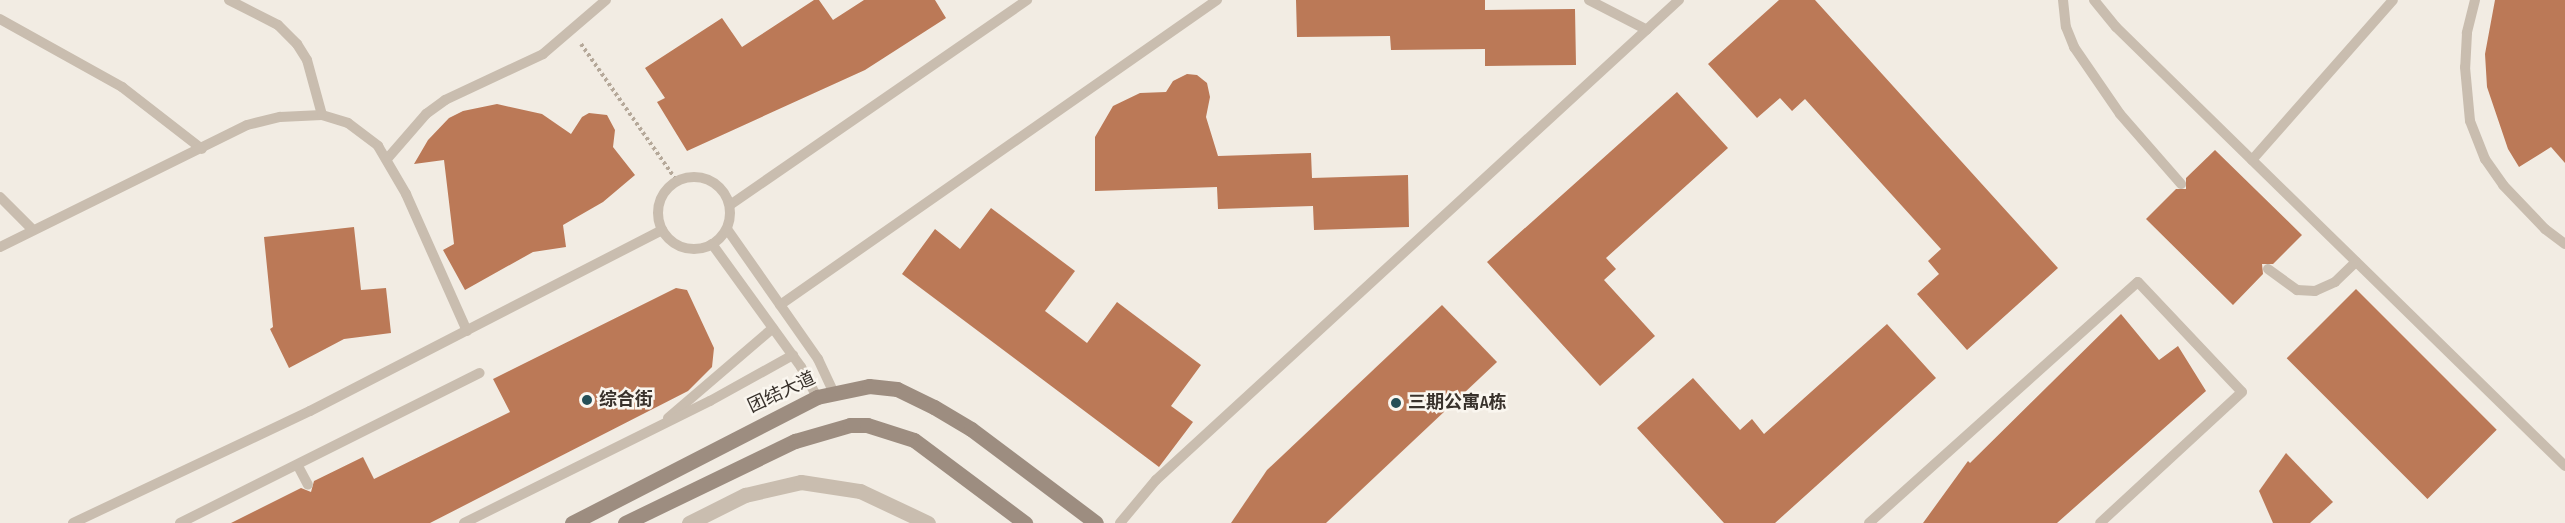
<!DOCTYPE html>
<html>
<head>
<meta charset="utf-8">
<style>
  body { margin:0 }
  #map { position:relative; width:2565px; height:523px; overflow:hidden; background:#f2ece3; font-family:"Sofia Sans Condensed","Noto Sans SC",sans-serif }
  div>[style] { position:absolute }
  .building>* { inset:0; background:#bb7957; transform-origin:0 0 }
  .path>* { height:4px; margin-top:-2px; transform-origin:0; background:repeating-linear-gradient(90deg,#b5a899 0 3px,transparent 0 6px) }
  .service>* { height:10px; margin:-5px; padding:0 5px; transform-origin:5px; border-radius:5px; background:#c9bdaf }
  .service>.ring { margin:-5px; padding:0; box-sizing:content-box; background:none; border:10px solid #c9bdaf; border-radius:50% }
  .minor>* { height:15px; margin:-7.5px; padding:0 7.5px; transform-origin:7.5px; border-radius:7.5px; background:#c9bdaf }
  .secondary>* { height:15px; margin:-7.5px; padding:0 7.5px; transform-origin:7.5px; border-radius:7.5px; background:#9d8d80 }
  .dots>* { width:16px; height:16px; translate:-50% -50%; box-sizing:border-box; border:3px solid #faf6ef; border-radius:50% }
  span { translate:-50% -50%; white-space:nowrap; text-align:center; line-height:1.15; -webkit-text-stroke:5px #faf6ef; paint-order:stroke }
  .street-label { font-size:18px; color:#39322c }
  .poi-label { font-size:18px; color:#39322c; font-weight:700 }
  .left { translate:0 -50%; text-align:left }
</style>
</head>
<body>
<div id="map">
  <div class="building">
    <div style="clip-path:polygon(814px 0,819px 0,833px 20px,864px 0,935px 0,946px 18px,865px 70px,687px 151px,657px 102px,665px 98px,645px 68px,722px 18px,742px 47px)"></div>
    <div style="clip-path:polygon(1296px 0,1485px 0,1485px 10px,1575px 9px,1576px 65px,1485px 66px,1485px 49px,1391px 50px,1390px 36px,1297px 37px)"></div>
    <div style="clip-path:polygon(1779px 0,1815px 0,2058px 268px,1967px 350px,1917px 294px,1939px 274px,1928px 261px,1941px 249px,1805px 99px,1792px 111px,1780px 98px,1757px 118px,1708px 64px)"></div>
    <div style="clip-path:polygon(2495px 0,2565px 0,2565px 163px,2551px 147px,2519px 167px,2508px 149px,2487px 87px,2485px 54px)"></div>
    <div style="clip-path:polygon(1187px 74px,1197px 75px,1207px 83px,1210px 97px,1206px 117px,1218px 156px,1311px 153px,1312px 178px,1408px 175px,1409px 227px,1314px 230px,1313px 206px,1218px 209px,1217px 187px,1095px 191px,1095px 137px,1113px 106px,1140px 93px,1166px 92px,1173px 81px)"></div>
    <div style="clip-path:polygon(1677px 92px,1728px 148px,1606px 258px,1616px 269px,1604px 280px,1655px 336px,1600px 386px,1487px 262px)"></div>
    <div style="clip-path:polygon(497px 104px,542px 114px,571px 134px,582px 117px,589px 113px,607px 115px,615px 130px,613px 147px,635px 175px,603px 202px,563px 225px,566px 247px,533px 252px,465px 290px,443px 250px,454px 244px,444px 160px,414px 164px,428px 140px,449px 118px,463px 111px)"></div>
    <div style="clip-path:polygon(2215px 150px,2302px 235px,2273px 264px,2262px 264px,2263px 274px,2233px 305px,2146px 219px,2176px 189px,2186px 189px,2186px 178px)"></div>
    <div style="clip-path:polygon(991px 208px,1075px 271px,1045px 311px,1087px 343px,1117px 302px,1201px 365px,1171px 406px,1193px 422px,1159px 467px,902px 274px,935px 229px,960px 249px)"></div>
    <div style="clip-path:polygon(354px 227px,361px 290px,386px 288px,391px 333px,344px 339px,289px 368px,270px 329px,273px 327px,264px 237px)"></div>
    <div style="clip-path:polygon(676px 288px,687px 290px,714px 348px,712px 367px,688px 391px,430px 523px,231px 523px,301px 488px,311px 492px,314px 481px,363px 457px,374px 479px,510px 412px,493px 379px)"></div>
    <div style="left:2356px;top:289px;width:199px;height:98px;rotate:45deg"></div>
    <div style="clip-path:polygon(1442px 305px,1497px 362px,1326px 523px,1231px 523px,1267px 470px)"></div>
    <div style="clip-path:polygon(2121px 314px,2159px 360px,2178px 346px,2206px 391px,2057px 523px,1923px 523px,1968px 461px,1970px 463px)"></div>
    <div style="clip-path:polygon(1887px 324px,1936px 378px,1775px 523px,1724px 523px,1637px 428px,1693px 378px,1740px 430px,1752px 419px,1764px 434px)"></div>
    <div style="clip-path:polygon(2286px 453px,2333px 502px,2310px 523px,2273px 523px,2259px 491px)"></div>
  </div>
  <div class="path">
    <div style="left:581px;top:44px;width:167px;rotate:55deg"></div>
  </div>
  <div class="service">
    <div style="left:229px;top:0;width:55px;rotate:27deg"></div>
    <div style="left:278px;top:25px;width:27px;rotate:45deg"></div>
    <div style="left:297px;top:44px;width:19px;rotate:58deg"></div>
    <div style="left:307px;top:60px;width:57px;rotate:74.7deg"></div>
    <div style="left:1589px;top:0;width:65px;rotate:27.3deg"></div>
    <div style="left:2063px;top:0;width:27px;rotate:84deg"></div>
    <div style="left:2066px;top:27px;width:22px;rotate:68deg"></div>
    <div style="left:2074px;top:47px;width:81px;rotate:55.5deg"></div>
    <div style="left:2120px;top:114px;width:93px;rotate:48.9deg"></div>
    <div style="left:2094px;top:0;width:35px;rotate:51deg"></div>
    <div style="left:2116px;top:27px;width:628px;rotate:44.35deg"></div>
    <div style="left:2475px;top:0;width:34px;rotate:104deg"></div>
    <div style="left:2467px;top:33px;width:34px;rotate:93deg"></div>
    <div style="left:2465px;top:67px;width:54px;rotate:84.7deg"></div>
    <div style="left:2470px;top:121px;width:41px;rotate:68.5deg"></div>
    <div style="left:2485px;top:159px;width:32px;rotate:55deg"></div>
    <div style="left:2503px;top:185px;width:61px;rotate:46.3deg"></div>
    <div style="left:2545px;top:229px;width:25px;rotate:37deg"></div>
    <div style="left:0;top:19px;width:140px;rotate:29.1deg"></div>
    <div style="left:122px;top:87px;width:101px;rotate:37.8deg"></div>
    <div style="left:387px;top:159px;width:60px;rotate:-49.1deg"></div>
    <div style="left:426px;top:114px;width:24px;rotate:-36deg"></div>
    <div style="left:445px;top:100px;width:108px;rotate:-25.1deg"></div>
    <div style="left:543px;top:54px;width:83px;rotate:-40.6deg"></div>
    <div style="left:2252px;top:160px;width:213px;rotate:-48.6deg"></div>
    <div class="ring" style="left:658px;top:177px;width:62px;height:62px"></div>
    <div style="left:0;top:197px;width:44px;rotate:45deg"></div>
    <div style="left:730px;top:205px;width:361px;rotate:-34.6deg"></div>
    <div style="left:727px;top:229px;width:159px;rotate:55deg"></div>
    <div style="left:818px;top:359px;width:35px;rotate:65deg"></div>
    <div style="left:712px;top:244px;width:152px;rotate:54.1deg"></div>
    <div style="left:801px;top:367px;width:34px;rotate:62deg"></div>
    <div style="left:0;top:247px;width:275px;rotate:-26.3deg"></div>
    <div style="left:247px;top:125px;width:34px;rotate:-14deg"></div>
    <div style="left:280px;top:117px;width:42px;rotate:-2.7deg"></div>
    <div style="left:322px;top:115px;width:27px;rotate:17deg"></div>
    <div style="left:348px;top:123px;width:38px;rotate:37deg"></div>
    <div style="left:378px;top:146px;width:56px;rotate:59.7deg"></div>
    <div style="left:406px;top:194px;width:150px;rotate:66deg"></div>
    <div style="left:2268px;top:269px;width:36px;rotate:36deg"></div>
    <div style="left:2297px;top:290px;width:18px;rotate:3deg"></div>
    <div style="left:2315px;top:291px;width:22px;rotate:-24deg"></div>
    <div style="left:2335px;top:282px;width:29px;rotate:-44deg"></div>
    <div style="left:780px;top:305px;width:533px;rotate:-34.91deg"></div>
    <div style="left:668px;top:418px;width:138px;rotate:-40.6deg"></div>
    <div style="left:298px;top:466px;width:21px;rotate:62deg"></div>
    <div style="left:73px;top:523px;width:262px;rotate:-25.3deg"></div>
    <div style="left:310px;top:411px;width:396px;rotate:-27.2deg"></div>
    <div style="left:180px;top:523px;width:335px;rotate:-26.6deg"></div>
    <div style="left:464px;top:523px;width:275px;rotate:-26.4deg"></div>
    <div style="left:710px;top:401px;width:95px;rotate:-29deg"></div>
    <div style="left:1120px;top:523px;width:56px;rotate:-50.1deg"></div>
    <div style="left:1156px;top:480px;width:710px;rotate:-42.55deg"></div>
    <div style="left:1869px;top:523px;width:361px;rotate:-41.9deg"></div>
    <div style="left:2138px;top:282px;width:151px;rotate:46.6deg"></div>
    <div style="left:2242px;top:392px;width:193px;rotate:137.3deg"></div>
  </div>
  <div class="minor">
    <div style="left:689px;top:523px;width:63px;rotate:-26.6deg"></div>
    <div style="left:745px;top:495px;width:57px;rotate:-13.1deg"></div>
    <div style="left:801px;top:482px;width:60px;rotate:8.7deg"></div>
    <div style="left:860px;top:491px;width:75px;rotate:25.2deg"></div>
  </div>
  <div class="secondary">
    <div style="left:572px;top:523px;width:276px;rotate:-27.2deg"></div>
    <div style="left:817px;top:397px;width:53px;rotate:-11.9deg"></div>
    <div style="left:869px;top:386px;width:28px;rotate:6deg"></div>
    <div style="left:897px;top:389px;width:41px;rotate:25.9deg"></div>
    <div style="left:934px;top:407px;width:43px;rotate:30.7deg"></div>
    <div style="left:971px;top:429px;width:156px;rotate:36.9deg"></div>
    <div style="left:625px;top:523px;width:189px;rotate:-25.8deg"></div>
    <div style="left:795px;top:441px;width:57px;rotate:-16.2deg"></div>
    <div style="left:850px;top:425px;width:17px"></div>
    <div style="left:867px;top:425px;width:49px;rotate:17.7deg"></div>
    <div style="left:914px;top:440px;width:139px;rotate:36.8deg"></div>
  </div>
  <div class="dots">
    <div style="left:587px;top:400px;background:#254f57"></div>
    <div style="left:1396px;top:403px;background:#254f57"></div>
  </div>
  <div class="street-label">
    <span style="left:782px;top:393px;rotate:-25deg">团结大道</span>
  </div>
  <div class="poi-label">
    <span class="left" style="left:599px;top:400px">综合街</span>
    <span class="left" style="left:1408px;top:403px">三期公寓A栋</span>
  </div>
</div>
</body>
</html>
